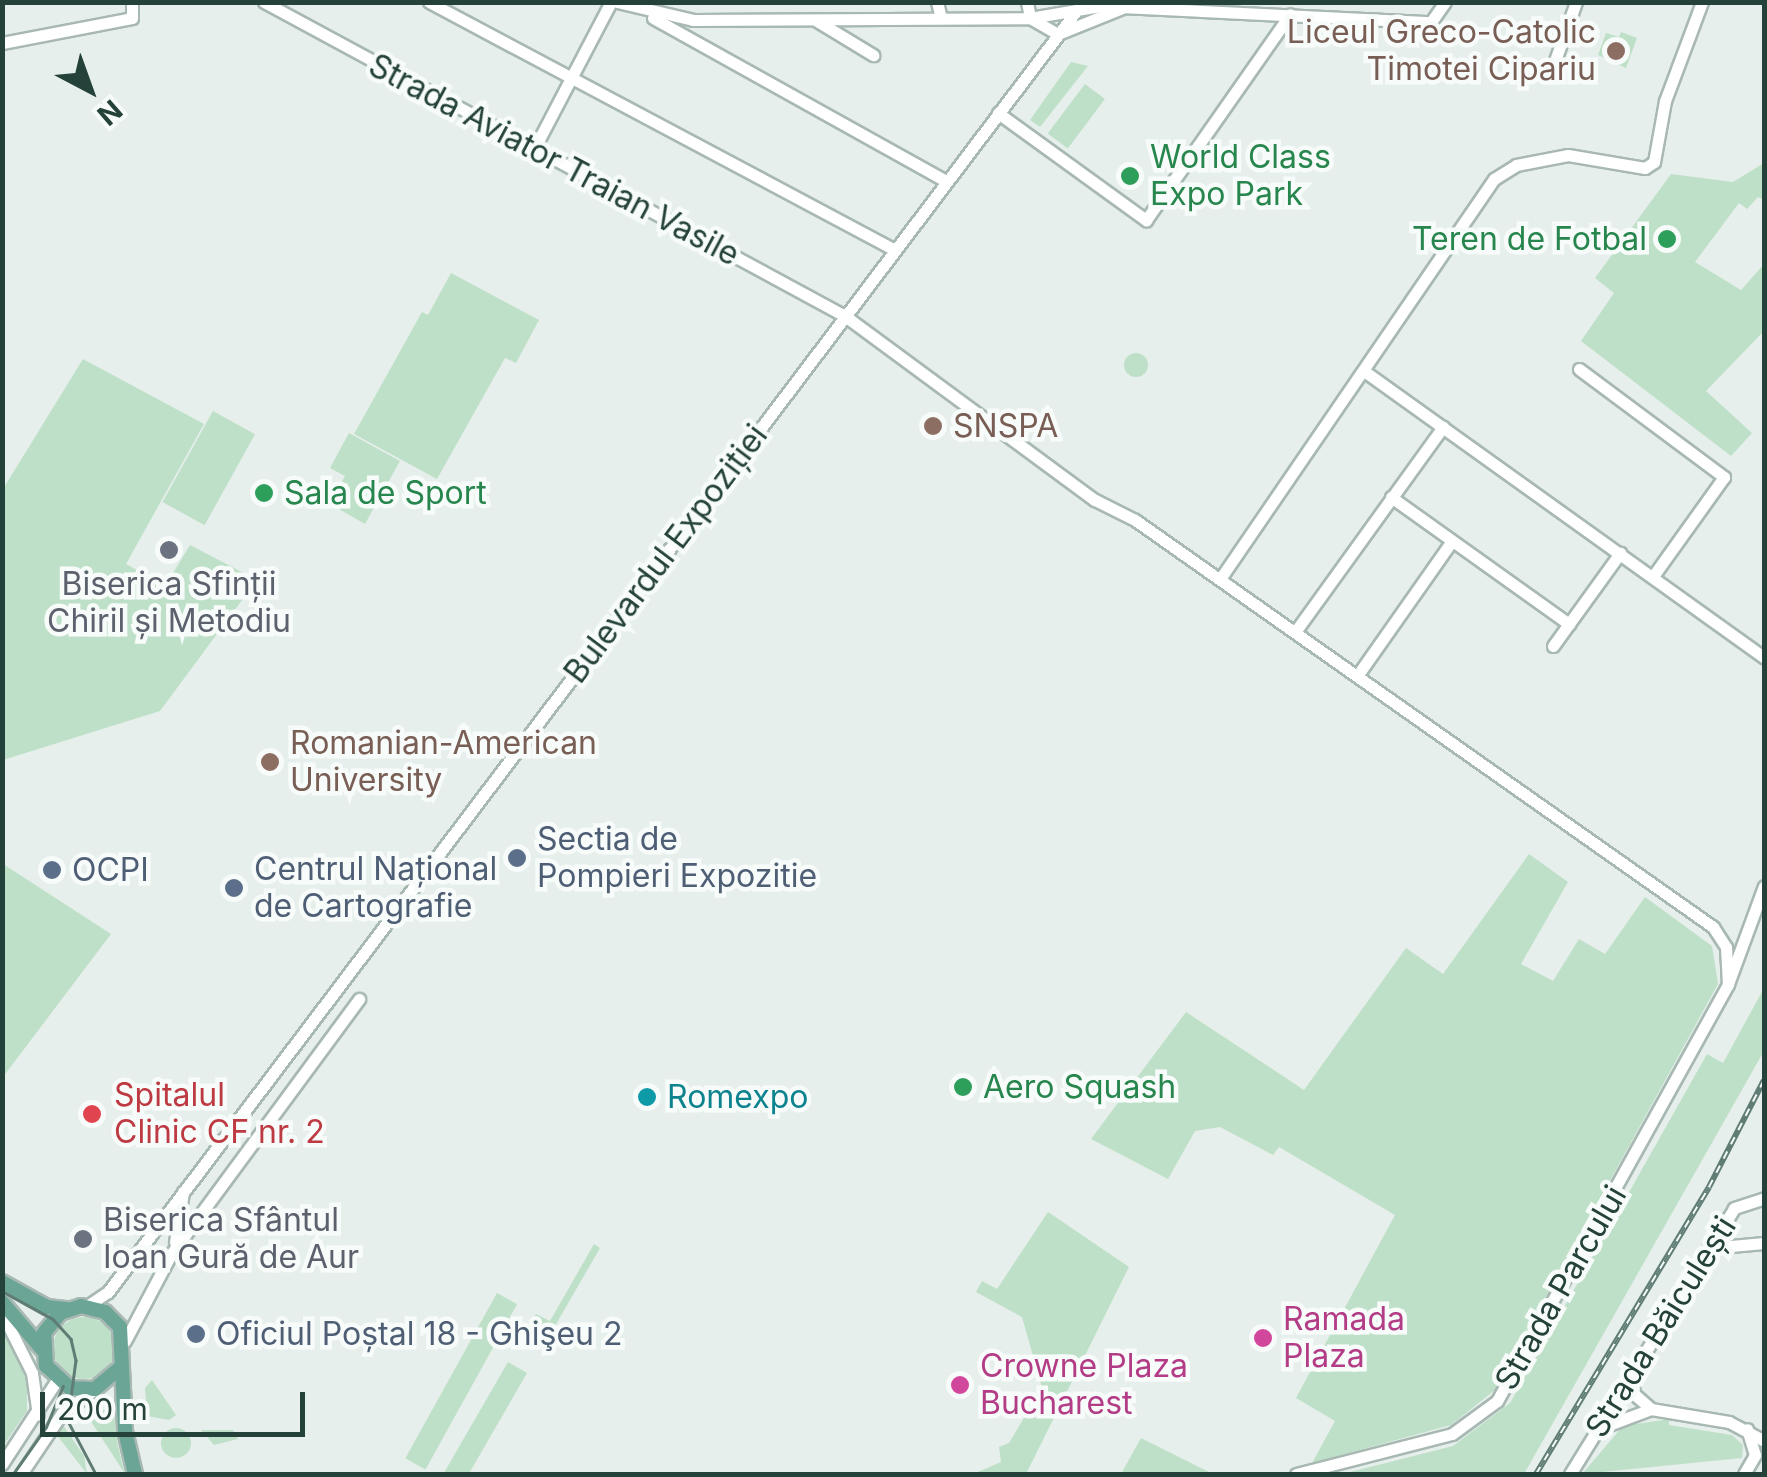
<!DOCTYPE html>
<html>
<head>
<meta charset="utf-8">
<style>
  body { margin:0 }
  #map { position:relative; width:1767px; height:1477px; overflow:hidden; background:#e6efeb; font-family:Inter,sans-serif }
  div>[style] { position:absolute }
  .green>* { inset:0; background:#bfe0c8; transform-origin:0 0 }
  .round { border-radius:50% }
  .roads { filter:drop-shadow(2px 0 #a8b8b2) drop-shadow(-2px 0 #a8b8b2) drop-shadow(0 2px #a8b8b2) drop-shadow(0 -2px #a8b8b2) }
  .minor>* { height:11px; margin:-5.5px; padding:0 5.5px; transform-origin:5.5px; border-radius:5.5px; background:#fff }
  .major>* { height:14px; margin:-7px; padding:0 7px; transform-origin:7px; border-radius:7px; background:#6aa596 }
  .tram>* { height:2.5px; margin:-1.25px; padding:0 1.25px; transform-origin:1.25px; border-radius:1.25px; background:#5f7d75 }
  .rail>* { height:6px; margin-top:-3px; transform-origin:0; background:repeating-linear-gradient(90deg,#f7fbf9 0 8px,#5f7d75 0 16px); box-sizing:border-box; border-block:2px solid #5f7d75 }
  .dots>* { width:28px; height:28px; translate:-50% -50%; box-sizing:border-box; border:5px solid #f7fbf9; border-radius:50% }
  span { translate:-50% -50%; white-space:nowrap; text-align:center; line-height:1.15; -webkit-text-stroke:9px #f7fbf9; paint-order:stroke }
  .education-label { font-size:32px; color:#785e54 }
  .right { translate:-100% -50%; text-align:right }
  .left { translate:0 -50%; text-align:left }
  .leisure-label { font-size:32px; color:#27864d }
  .street-label { font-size:32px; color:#24423a }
  .worship-label { font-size:32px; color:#5b616d }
  .service-label { font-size:32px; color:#4e5e75 }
  .health-label { font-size:32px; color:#be3a42 }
  .culture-label { font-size:32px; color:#0d838f }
  .hotel-label { font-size:32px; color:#b23c85 }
  .frame { position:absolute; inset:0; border:5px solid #24423a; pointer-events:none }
  .north { position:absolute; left:40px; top:40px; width:100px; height:100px; -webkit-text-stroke:8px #f7fbf9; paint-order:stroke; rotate:139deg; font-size:28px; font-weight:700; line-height:40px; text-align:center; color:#24423a }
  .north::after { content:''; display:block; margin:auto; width:35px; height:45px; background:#24423a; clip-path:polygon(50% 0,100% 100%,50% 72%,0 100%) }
  .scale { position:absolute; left:40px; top:1392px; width:265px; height:45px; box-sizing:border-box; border:5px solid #24423a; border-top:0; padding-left:12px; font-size:30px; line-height:35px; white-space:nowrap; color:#24423a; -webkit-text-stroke:8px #f7fbf9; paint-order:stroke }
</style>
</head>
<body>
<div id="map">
  <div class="green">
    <div style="clip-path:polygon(1621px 32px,1637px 38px,1626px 68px,1598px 55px,1606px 33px,1619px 37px)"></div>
    <div style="clip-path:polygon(1071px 62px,1088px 66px,1040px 127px,1030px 120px)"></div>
    <div style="left:1085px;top:84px;width:25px;height:62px;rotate:37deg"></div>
    <div style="clip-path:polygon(1764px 163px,1764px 200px,1758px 197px,1747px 209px,1739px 203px,1695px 262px,1741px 290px,1764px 264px,1764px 331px,1706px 391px,1752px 433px,1731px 456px,1581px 341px,1614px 293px,1595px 278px,1671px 174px,1733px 182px)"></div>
    <div style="clip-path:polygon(451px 273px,539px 320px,516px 363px,505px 358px,437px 479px,354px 434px,422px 312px,428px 315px)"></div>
    <div class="round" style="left:1124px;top:353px;width:24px;height:24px"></div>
    <div style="clip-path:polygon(83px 359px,204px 424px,126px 564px,165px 586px,190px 545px,257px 580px,160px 711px,3px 760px,3px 489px)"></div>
    <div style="left:213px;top:411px;width:48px;height:104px;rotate:29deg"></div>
    <div style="clip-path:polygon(349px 433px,400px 461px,365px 524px,330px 504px,345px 476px,330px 468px)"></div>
    <div style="clip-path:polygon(1529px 854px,1568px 882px,1521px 964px,1553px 981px,1579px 939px,1605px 954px,1645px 897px,1712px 946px,1718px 984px,1495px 1390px,1451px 1425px,1312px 1463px,1335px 1421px,1296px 1398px,1395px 1215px,1279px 1147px,1273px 1155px,1220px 1127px,1195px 1131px,1168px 1179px,1091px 1139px,1186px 1012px,1304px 1090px,1406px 948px,1443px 974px)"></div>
    <div style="clip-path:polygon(3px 864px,111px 934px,3px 1077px)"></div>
    <div style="clip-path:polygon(1764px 988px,1764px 1051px,1524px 1474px,1342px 1474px,1453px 1446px,1510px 1403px,1707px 1054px,1723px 1063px)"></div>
    <div style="clip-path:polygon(1048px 1212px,1129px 1267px,1026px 1474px,973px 1474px,1001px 1462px,999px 1447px,1009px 1443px,1042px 1388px,1022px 1317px,976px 1292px,982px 1281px,997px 1289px)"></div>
    <div style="clip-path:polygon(594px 1244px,600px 1248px,544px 1345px,524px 1334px,536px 1314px,550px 1321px)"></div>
    <div style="left:497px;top:1293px;width:23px;height:189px;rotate:29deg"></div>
    <div class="round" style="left:53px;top:1317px;width:62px;height:62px"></div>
    <div style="clip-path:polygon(2px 1321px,27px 1382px,27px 1411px,3px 1446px)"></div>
    <div style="left:508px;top:1362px;width:22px;height:130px;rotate:30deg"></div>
    <div style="clip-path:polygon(152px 1380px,176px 1415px,169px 1420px,147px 1416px,145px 1388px)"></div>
    <div style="clip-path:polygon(113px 1403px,117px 1442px,125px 1474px,90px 1420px)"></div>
    <div style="clip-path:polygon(1669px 1419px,1669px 1425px,1732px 1435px,1743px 1445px,1742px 1458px,1582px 1474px,1623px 1426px)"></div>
    <div style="clip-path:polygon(63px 1425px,84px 1456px,87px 1474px,56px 1434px)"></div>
    <div class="round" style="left:161px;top:1428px;width:30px;height:30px"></div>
    <div style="clip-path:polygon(201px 1430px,233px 1430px,238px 1439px,214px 1445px)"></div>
    <div style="clip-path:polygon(1141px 1438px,1213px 1474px,1121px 1474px)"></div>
  </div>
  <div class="roads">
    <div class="minor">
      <div style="left:264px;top:2px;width:660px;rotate:28.39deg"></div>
      <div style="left:845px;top:316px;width:310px;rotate:36.4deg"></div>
      <div style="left:1095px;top:500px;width:45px;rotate:26.6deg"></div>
      <div style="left:1135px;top:520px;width:707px;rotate:35.15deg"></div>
      <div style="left:1713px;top:927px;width:24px;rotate:57deg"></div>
      <div style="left:1726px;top:947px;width:37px;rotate:87deg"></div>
      <div style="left:429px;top:2px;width:528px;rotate:28.02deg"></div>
      <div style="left:617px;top:2px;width:78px;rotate:13.3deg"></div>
      <div style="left:693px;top:20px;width:337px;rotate:-0.3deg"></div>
      <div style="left:1030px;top:18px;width:71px;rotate:-9.7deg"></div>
      <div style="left:1100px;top:6px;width:331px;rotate:2.8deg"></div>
      <div style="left:1431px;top:22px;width:24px;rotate:-55deg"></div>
      <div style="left:937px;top:2px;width:16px;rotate:76deg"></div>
      <div style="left:1027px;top:2px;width:16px;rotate:79deg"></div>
      <div style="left:653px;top:18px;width:335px;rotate:29.1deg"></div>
      <div style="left:1030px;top:18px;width:32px;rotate:30deg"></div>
      <div style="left:1058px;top:34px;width:69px;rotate:-22.1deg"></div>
      <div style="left:817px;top:21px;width:66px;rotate:31.3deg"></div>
      <div style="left:2px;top:43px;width:132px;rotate:-10.9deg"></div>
      <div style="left:132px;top:18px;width:16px;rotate:-90deg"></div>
      <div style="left:1553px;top:66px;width:68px;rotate:-70.2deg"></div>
      <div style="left:998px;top:113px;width:183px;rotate:35.9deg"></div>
      <div style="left:1146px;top:220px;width:251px;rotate:-55deg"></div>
      <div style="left:534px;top:149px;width:166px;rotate:-62.4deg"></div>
      <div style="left:1579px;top:369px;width:181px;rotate:36.7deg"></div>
      <div style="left:1724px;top:477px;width:122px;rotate:125.6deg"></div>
      <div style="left:1364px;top:371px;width:492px;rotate:35.6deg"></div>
      <div style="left:1391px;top:497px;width:219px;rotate:35.5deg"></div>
      <div style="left:1220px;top:579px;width:485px;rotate:-55.6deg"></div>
      <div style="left:1494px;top:179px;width:26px;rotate:-32deg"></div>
      <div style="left:1516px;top:165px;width:53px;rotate:-10.9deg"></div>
      <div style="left:1568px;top:155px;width:78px;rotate:9.6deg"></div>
      <div style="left:1645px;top:168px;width:11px;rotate:-34deg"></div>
      <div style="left:1654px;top:162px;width:62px;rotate:-79.8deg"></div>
      <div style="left:1665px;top:101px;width:106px;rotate:-69.5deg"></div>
      <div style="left:1295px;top:632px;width:253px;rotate:-54.2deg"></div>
      <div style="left:1553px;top:646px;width:115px;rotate:-54.2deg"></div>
      <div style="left:1357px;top:676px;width:165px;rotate:-54.9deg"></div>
      <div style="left:175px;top:1242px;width:51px;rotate:-80.9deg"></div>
      <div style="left:1709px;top:1248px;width:55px;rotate:-5.2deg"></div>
      <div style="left:87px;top:1306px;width:25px;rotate:-34deg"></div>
      <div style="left:108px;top:1292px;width:1607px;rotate:-52.92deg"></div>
      <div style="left:2px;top:1313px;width:67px;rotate:63.4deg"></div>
      <div style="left:32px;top:1373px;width:42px;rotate:81.9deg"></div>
      <div style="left:125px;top:1341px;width:98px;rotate:-62.1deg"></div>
      <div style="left:171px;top:1254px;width:317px;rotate:-53.6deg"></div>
      <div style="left:1632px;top:1376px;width:18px;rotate:84deg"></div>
      <div style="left:1634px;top:1394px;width:23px;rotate:41deg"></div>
      <div style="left:1603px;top:1427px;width:51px;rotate:-20.6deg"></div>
      <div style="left:1651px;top:1409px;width:79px;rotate:9.5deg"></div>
      <div style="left:1729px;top:1422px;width:40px;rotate:28deg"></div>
      <div style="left:2px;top:1464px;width:100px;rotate:-56.8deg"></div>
      <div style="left:21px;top:1474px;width:73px;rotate:-56.1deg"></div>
      <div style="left:62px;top:1413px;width:41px;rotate:-36deg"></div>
      <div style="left:1296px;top:1474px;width:161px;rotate:-14.4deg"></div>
      <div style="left:1452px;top:1434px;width:56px;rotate:-36.3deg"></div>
      <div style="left:1497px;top:1401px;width:477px;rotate:-61deg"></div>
      <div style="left:1728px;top:984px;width:104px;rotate:-69.8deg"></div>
      <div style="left:1570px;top:1474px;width:312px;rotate:-58.3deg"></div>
      <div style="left:1734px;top:1208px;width:32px;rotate:-18deg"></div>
      <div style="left:1744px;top:1474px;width:22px;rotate:-60deg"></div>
      <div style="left:1755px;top:1455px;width:27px;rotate:-107deg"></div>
    </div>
    <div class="major">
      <div style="left:2px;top:1282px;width:51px;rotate:29.1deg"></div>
      <div style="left:47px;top:1307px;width:20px;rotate:6deg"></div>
      <div style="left:2px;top:1302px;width:62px;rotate:49.6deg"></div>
      <div style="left:121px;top:1367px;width:34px;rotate:140deg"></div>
      <div style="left:95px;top:1389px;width:25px;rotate:-178deg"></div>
      <div style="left:70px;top:1388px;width:33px;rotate:-137deg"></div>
      <div style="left:46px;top:1366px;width:33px;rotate:-93deg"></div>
      <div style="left:44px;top:1333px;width:26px;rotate:-51deg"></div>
      <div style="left:60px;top:1313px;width:22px;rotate:-18deg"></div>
      <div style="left:81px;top:1306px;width:25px;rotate:14deg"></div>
      <div style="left:105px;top:1312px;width:21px;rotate:45deg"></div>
      <div style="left:120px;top:1327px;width:104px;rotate:87.2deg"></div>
      <div style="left:125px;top:1431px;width:44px;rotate:76.9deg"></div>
    </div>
  </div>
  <div class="tram">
    <div style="left:2px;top:1291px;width:58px;rotate:28.8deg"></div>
    <div style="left:53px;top:1319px;width:27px;rotate:48deg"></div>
    <div style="left:71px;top:1339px;width:22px;rotate:77deg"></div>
    <div style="left:76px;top:1360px;width:62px;rotate:97.5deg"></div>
    <div style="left:68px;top:1421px;width:60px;rotate:62.2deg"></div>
    <div style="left:13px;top:1474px;width:57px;rotate:-54.9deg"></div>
    <div style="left:46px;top:1427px;width:44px;rotate:-67.5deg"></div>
  </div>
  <div class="rail">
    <div style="left:1536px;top:1474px;width:335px;rotate:-58.9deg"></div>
    <div style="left:1709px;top:1187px;width:120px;rotate:-62.8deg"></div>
  </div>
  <div class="dots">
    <div style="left:1616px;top:51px;background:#8d6e63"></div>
    <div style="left:1130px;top:176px;background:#2e9e5b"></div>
    <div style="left:1667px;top:239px;background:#2e9e5b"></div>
    <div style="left:933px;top:426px;background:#8d6e63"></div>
    <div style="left:264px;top:493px;background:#2e9e5b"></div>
    <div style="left:169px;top:550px;background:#6b7280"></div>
    <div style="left:270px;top:762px;background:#8d6e63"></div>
    <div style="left:517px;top:858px;background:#5c6f8a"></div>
    <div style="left:52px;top:870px;background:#5c6f8a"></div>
    <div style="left:234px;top:888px;background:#5c6f8a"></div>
    <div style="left:963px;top:1087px;background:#2e9e5b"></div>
    <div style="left:647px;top:1097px;background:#0f9aa8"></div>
    <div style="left:92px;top:1114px;background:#e0444e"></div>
    <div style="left:83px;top:1239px;background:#6b7280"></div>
    <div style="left:196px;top:1334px;background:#5c6f8a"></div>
    <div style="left:1263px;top:1338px;background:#d1479c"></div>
    <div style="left:960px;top:1385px;background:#d1479c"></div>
  </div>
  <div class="education-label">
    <span class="right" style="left:1596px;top:51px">Liceul Greco-Catolic<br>Timotei Cipariu</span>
    <span class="left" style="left:953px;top:426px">SNSPA</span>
    <span class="left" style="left:290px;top:762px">Romanian-American<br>University</span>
  </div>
  <div class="leisure-label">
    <span class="left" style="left:1150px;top:176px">World Class<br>Expo Park</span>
    <span class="right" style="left:1647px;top:239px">Teren de Fotbal</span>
    <span class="left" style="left:284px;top:493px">Sala de Sport</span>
    <span class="left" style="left:983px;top:1087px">Aero Squash</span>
  </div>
  <div class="street-label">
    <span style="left:554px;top:160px;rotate:28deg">Strada Aviator Traian Vasile</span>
    <span style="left:666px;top:554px;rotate:-53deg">Bulevardul Expoziției</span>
    <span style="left:1561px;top:1288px;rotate:-60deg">Strada Parcului</span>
    <span style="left:1661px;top:1327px;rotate:-58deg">Strada Băiculești</span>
  </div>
  <div class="worship-label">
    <span style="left:169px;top:603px">Biserica Sfinții<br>Chiril și Metodiu</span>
    <span class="left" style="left:103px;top:1239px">Biserica Sfântul<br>Ioan Gură de Aur</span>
  </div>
  <div class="service-label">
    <span class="left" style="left:537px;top:858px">Sectia de<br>Pompieri Expozitie</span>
    <span class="left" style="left:72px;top:870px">OCPI</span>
    <span class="left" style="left:254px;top:888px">Centrul Național<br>de Cartografie</span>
    <span class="left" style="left:216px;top:1334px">Oficiul Poștal 18 - Ghişeu 2</span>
  </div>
  <div class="health-label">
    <span class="left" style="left:114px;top:1114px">Spitalul<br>Clinic CF nr. 2</span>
  </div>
  <div class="culture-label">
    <span class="left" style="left:667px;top:1097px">Romexpo</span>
  </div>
  <div class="hotel-label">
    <span class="left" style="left:1283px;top:1338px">Ramada<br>Plaza</span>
    <span class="left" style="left:980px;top:1385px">Crowne Plaza<br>Bucharest</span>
  </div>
  <div class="frame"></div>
  <div class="north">N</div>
  <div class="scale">200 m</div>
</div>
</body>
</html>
